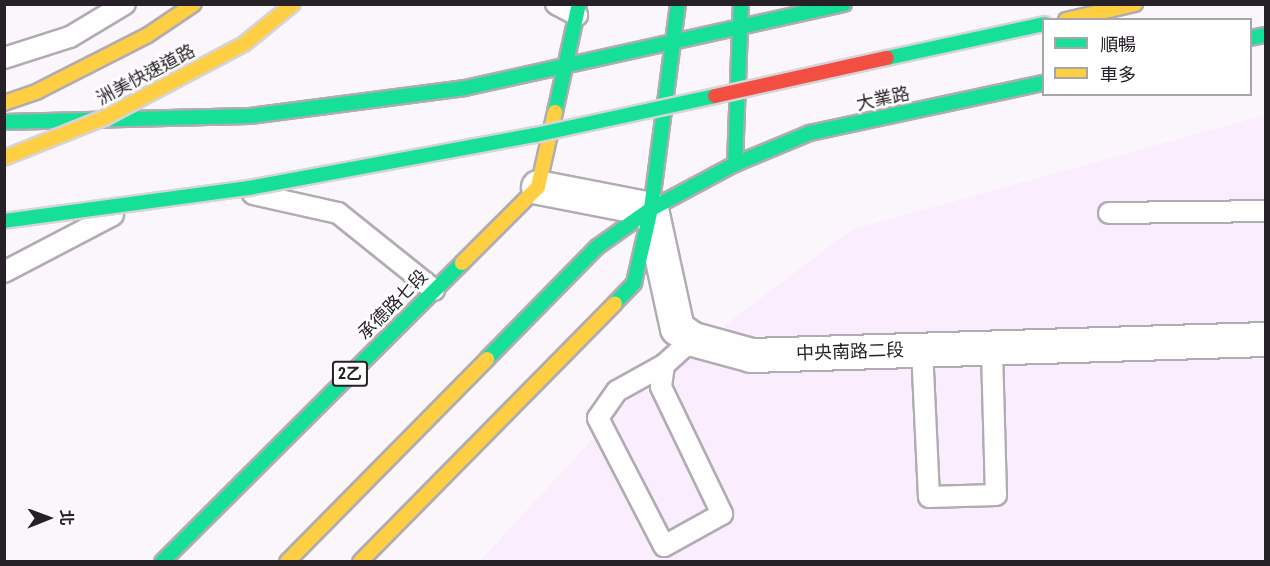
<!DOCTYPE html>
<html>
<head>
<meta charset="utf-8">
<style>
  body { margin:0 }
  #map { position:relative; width:1270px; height:566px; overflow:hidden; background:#fbf6fc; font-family:"Roboto Condensed","Noto Sans TC",sans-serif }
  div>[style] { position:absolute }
  .built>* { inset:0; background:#faedfd }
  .roads { filter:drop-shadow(2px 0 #b1acb2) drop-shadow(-2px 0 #b1acb2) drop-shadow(0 2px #b1acb2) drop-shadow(0 -2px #b1acb2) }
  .lane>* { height:20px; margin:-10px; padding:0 10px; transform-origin:10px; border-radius:10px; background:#fefeff }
  .street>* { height:33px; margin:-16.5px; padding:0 16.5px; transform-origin:16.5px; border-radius:16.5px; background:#fefeff }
  .fast>* { height:14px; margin:-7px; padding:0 7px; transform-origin:7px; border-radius:7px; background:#16e098 }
  .slow>* { height:14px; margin:-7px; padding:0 7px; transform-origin:7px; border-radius:7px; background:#ffcf43 }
  .bridges { filter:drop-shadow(2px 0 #d6d4d7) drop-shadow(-2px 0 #d6d4d7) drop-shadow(0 2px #d6d4d7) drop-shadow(0 -2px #d6d4d7) }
  .fast-bridge>* { height:14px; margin:-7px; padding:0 7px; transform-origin:7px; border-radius:7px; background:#16e098 }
  .slow-bridge>* { height:14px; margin:-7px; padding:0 7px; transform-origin:7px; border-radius:7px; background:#ffcf43 }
  .jam-bridge>* { height:14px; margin:-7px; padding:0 7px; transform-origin:7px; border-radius:7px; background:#f24e42 }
  span { translate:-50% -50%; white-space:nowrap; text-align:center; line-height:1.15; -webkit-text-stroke:5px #fff; paint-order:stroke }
  .shield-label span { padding:2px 4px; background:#fff; border:2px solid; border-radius:4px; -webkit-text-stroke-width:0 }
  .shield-label { font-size:16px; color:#262127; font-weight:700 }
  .street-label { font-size:18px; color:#262127 }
  .frame { position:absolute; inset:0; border:6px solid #262127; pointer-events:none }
  .legend { position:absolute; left:1042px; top:18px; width:210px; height:78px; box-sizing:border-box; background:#fff; border:2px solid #a8a6a9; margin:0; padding:8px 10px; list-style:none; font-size:18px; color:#262127 }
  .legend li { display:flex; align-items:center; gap:12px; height:30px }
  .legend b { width:30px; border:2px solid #a8a6a9 }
  .north { position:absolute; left:18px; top:488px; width:60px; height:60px; -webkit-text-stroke:4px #fff; paint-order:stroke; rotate:89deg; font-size:16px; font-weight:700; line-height:24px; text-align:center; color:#262127 }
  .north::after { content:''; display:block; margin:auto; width:21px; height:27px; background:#262127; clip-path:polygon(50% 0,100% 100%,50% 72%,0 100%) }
</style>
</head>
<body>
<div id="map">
  <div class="built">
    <div style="clip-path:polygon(1265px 115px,1265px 561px,479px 562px,633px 395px,851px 230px)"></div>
  </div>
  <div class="roads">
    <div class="lane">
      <div style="left:556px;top:4px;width:24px;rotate:28deg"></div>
      <div style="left:4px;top:58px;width:69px;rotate:-17.7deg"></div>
      <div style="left:70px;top:37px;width:64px;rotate:-31deg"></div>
      <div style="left:253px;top:194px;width:87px;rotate:12.6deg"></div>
      <div style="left:338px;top:213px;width:123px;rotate:38.7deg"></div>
      <div style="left:1109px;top:213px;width:157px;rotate:-0.7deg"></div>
      <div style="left:4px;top:272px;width:123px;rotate:-27.6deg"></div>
      <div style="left:922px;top:349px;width:148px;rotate:87.3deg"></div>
      <div style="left:929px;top:497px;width:67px;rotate:-1.7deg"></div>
      <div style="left:996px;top:495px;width:147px;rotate:-91.6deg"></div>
      <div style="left:664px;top:365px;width:22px;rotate:98deg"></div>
      <div style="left:661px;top:387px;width:141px;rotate:64.3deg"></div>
      <div style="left:722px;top:514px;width:66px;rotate:151.1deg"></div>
      <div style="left:664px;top:546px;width:144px;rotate:-117.3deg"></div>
      <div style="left:598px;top:418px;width:33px;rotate:-55deg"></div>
      <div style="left:617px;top:391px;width:54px;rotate:-29deg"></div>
      <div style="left:664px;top:365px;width:39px;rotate:-42deg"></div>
    </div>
    <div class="street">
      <div style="left:538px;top:187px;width:115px;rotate:11deg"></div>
      <div style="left:651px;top:209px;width:122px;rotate:77.7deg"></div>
      <div style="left:677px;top:328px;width:19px;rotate:35deg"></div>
      <div style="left:693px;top:339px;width:60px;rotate:15.4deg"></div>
      <div style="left:751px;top:355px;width:515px;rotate:-1.78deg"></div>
    </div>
    <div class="fast">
      <div style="left:1250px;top:38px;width:16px;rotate:-11deg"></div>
      <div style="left:564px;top:66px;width:287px;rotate:-12.5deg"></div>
      <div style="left:555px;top:112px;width:111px;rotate:-77.5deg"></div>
      <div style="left:4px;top:122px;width:246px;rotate:-1.4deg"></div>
      <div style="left:250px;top:116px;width:217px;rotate:-7.4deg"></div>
      <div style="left:465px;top:88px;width:101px;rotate:-12.5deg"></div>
      <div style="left:735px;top:164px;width:81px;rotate:-22.5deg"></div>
      <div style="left:810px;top:133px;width:239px;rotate:-12.1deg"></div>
      <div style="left:615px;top:303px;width:28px;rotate:-46deg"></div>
      <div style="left:634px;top:283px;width:76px;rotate:-77.1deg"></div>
      <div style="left:651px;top:209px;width:207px;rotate:-82.5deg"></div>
      <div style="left:487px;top:359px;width:157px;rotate:-45.5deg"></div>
      <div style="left:597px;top:247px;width:66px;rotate:-35.1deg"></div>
      <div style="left:651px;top:209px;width:95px;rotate:-28.2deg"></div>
      <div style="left:735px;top:164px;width:160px;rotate:-87.9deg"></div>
      <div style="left:162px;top:562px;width:424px;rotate:-44.9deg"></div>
    </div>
    <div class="slow">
      <div style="left:1066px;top:20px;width:71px;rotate:-13.1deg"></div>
      <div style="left:4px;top:103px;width:36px;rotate:-19deg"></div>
      <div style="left:38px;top:91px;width:123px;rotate:-27deg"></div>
      <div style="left:148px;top:35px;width:55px;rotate:-34deg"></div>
      <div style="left:462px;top:263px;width:107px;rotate:-45deg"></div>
      <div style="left:538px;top:187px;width:77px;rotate:-77.2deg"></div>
      <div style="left:287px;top:562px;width:285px;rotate:-45.4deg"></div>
      <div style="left:360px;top:562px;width:363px;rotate:-45.4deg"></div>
    </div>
  </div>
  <div class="bridges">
    <div class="fast-bridge">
      <div style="left:887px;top:58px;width:161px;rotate:-12.2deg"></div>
      <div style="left:4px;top:221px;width:246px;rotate:-7.7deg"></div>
      <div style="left:248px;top:188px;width:292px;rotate:-10.5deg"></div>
      <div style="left:535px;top:135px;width:184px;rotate:-12.2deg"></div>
    </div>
    <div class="slow-bridge">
      <div style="left:4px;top:158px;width:108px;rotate:-21.8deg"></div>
      <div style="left:104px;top:118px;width:158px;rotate:-27.9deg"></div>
      <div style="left:244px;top:44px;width:63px;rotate:-39.2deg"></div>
    </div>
    <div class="jam-bridge">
      <div style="left:715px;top:96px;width:176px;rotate:-12.5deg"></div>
    </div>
  </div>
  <div class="shield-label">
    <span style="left:350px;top:374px">2乙</span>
  </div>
  <div class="street-label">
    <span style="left:146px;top:75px;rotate:-28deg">洲美快速道路</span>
    <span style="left:883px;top:99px;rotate:-12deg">大業路</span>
    <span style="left:393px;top:305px;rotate:-45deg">承德路七段</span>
    <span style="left:850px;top:352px;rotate:-2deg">中央南路二段</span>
  </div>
  <div class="frame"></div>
  <ul class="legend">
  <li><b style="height:8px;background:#16e098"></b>順暢</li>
  <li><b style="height:8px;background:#ffcf43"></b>車多</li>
  </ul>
  <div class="north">北</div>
</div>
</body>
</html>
